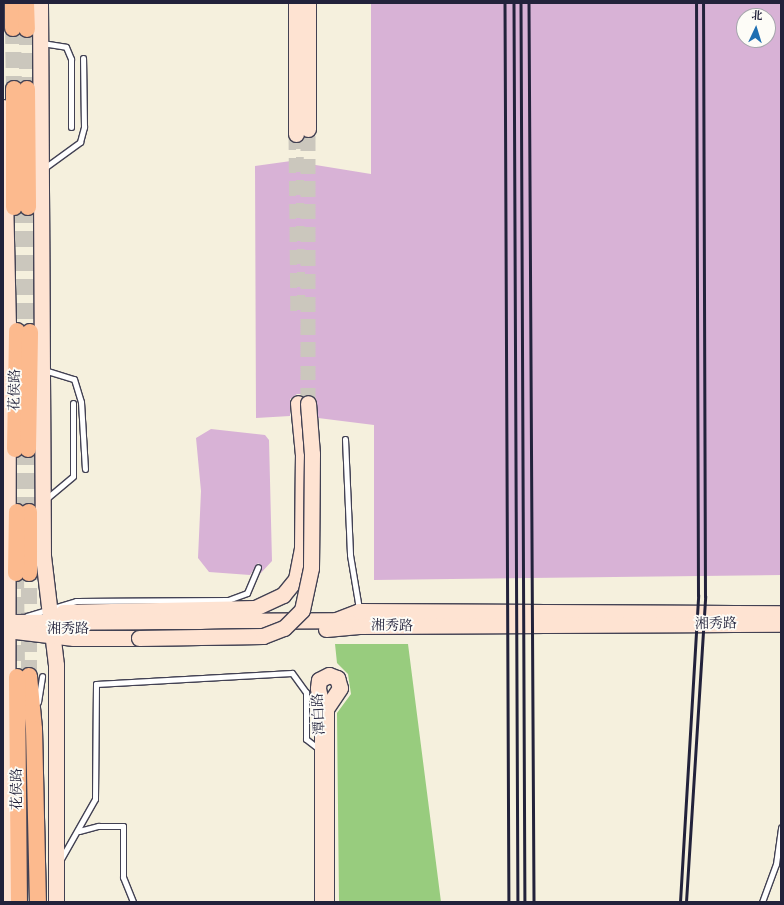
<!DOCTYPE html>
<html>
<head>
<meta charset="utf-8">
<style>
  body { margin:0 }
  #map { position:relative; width:784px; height:905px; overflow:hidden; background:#f5f0dd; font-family:Vollkorn,"Noto Serif SC",serif }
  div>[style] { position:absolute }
  .green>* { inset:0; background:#98cc7e }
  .building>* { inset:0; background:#d8b2d6 }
  .secondary-tunnel>* { height:15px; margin-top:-7.5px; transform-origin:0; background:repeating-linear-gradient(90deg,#cbc7bd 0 15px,transparent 0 23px) }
  .primary-tunnel>* { height:16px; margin-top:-8px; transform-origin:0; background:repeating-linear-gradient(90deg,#cbc7bd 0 16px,transparent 0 24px) }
  .roads { filter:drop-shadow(1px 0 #424153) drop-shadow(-1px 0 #424153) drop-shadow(0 1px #424153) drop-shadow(0 -1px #424153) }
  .lane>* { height:5px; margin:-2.5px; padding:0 2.5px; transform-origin:2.5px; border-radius:2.5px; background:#fff }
  .secondary>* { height:15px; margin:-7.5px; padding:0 7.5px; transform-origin:7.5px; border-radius:7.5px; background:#fee3d2 }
  .primary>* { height:16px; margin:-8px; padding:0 8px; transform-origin:8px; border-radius:8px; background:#fcba8e }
  .rail>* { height:2.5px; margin:-1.25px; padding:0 1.25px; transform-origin:1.25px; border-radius:1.25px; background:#22223b }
  .bridges { filter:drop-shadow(1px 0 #424153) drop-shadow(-1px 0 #424153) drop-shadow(0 1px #424153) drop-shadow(0 -1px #424153) }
  .secondary-bridge>* { height:15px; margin:-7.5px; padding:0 7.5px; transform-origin:7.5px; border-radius:7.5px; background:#fee3d2 }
  span { translate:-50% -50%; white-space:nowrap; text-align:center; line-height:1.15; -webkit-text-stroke:3.5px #fdfcf7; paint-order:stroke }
  .street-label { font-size:14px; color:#22223b }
  .frame { position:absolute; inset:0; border:4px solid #22223b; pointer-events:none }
  .north { position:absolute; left:736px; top:8px; width:40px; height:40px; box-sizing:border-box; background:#fdfcf7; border:1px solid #a5a5ac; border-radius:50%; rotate:4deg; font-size:11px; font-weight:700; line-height:16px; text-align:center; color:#22223b }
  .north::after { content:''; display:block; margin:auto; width:14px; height:18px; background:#1f6fb2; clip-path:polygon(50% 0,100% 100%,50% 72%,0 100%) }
</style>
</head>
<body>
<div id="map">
  <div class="green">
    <div style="clip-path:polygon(335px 644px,408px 644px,441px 902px,339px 902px,337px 713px,351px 694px,348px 674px,337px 663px)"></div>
  </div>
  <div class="building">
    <div style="clip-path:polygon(evenodd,371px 3px,781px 3px,781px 575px,374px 580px,374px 425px,318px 418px,316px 398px,308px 394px,297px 394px,290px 399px,290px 416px,256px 418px,255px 166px,291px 161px,371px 174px,371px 3px,744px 16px,768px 16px,768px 40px,744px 40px,744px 16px)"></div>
    <div style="clip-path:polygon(211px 429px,265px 435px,269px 440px,272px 561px,260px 574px,262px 566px,258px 563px,250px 575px,209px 572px,198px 558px,201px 491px,196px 438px)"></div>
  </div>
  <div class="secondary-tunnel">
    <div style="left:296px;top:134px;width:179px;rotate:89.4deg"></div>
    <div style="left:308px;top:403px;width:274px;rotate:-90deg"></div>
  </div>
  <div class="primary-tunnel">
    <div style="left:13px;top:28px;width:61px;rotate:89.1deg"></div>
    <div style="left:27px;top:29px;width:60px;rotate:90deg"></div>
    <div style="left:14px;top:207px;width:124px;rotate:88.6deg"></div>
    <div style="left:28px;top:207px;width:125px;rotate:89.1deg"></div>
    <div style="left:15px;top:449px;width:63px;rotate:88.2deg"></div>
    <div style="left:28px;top:449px;width:63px;rotate:89.1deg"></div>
    <div style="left:16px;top:573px;width:104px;rotate:89.4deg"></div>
    <div style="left:29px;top:676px;width:103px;rotate:-90deg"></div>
  </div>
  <div class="roads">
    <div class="lane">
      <div style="left:42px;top:43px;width:24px;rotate:9deg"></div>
      <div style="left:66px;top:47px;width:13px;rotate:67deg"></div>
      <div style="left:71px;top:59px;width:68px;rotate:90deg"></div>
      <div style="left:43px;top:169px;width:46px;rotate:-36.1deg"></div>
      <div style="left:80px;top:142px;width:16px;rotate:-75deg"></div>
      <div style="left:84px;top:127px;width:69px;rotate:-90.8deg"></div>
      <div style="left:44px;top:370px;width:31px;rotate:17deg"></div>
      <div style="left:74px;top:379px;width:24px;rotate:73deg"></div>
      <div style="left:81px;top:402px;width:67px;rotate:86.6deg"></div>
      <div style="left:345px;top:439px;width:116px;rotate:87.5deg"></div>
      <div style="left:350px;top:555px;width:55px;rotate:80.5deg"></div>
      <div style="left:46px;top:499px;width:35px;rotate:-40deg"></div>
      <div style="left:73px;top:476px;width:73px;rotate:-90deg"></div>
      <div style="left:27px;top:616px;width:51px;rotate:-17deg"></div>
      <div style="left:76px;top:601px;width:152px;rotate:-0.4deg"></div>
      <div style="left:228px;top:600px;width:20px;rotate:-20deg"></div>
      <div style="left:247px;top:593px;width:28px;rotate:-67deg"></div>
      <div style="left:38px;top:702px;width:26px;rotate:-81deg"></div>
      <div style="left:79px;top:831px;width:20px;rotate:-15deg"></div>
      <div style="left:98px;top:826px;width:25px"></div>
      <div style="left:123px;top:826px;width:51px;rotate:90deg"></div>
      <div style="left:123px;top:877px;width:27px;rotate:68deg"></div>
      <div style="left:61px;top:859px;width:69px;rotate:-60.5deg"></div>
      <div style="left:95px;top:799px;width:115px;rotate:-89.5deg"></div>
      <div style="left:96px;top:684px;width:196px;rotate:-3.2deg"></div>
      <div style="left:292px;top:673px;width:24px;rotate:54deg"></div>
      <div style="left:306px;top:692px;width:47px;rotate:90deg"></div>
      <div style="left:306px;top:739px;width:16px;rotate:38deg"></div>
      <div style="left:762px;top:902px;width:40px;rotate:-69.8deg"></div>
      <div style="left:776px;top:864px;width:37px;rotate:-82deg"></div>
    </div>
    <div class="secondary">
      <div style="left:40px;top:3px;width:553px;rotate:89.69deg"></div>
      <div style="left:43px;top:556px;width:110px;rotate:83.2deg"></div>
      <div style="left:56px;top:665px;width:237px;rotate:90deg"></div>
      <div style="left:296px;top:3px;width:131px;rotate:90deg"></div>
      <div style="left:308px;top:3px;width:126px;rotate:90deg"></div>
      <div style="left:3px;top:107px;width:217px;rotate:88.7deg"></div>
      <div style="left:8px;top:324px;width:578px;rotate:90.1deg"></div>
      <div style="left:63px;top:612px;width:192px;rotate:-1.2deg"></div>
      <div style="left:255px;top:608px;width:31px;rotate:-25deg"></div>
      <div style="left:283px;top:595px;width:21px;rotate:-51deg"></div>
      <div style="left:296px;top:579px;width:32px;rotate:-79deg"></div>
      <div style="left:302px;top:548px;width:93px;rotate:-89.4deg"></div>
      <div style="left:303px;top:455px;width:52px;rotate:-95.5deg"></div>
      <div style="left:3px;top:622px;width:333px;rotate:-0.3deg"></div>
      <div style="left:336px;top:620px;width:25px;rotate:-21deg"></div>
      <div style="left:359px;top:611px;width:422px;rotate:0.3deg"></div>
      <div style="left:326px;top:629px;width:33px;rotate:-5deg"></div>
      <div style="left:359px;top:626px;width:422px;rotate:-0.3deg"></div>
      <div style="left:7px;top:630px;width:67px;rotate:6.8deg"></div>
      <div style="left:74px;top:638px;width:65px"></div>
      <div style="left:322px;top:902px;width:196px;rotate:-90deg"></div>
      <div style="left:322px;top:706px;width:18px;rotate:-103deg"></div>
      <div style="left:318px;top:688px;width:8px;rotate:-83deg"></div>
      <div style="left:319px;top:680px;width:11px;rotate:-27deg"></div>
      <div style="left:329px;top:675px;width:9px;rotate:21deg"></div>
      <div style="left:337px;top:678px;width:10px;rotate:73deg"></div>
      <div style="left:340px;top:688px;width:25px;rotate:124deg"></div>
      <div style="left:326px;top:709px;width:193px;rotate:90deg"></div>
    </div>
    <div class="primary">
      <div style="left:13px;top:3px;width:25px;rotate:90deg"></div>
      <div style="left:26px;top:3px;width:26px;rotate:88deg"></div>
      <div style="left:27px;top:89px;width:118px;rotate:89.5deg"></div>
      <div style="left:14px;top:207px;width:118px;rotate:-90deg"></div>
      <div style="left:15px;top:449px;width:118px;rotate:-89deg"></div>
      <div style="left:28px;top:449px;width:117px;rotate:-89deg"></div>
      <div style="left:29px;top:512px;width:61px;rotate:90deg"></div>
      <div style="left:16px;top:573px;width:61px;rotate:-89.1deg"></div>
      <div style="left:29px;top:676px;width:53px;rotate:84.6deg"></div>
      <div style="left:34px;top:729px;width:173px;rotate:88.7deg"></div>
      <div style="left:17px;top:677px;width:225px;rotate:89.5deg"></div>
    </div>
  </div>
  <div class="rail">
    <div style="left:505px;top:3px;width:899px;rotate:89.75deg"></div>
    <div style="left:514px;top:3px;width:899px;rotate:89.75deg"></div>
    <div style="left:521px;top:3px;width:899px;rotate:89.75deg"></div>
    <div style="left:529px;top:3px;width:899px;rotate:89.68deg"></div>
    <div style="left:680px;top:902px;width:307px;rotate:-86.6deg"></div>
    <div style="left:698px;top:596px;width:593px;rotate:-90.19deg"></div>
    <div style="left:686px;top:902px;width:306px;rotate:-86.4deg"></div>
    <div style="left:705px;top:597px;width:594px;rotate:-90.19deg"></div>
  </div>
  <div class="bridges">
    <div class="secondary-bridge">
      <div style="left:139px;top:638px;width:124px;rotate:-0.9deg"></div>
      <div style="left:263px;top:636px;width:22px;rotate:-21deg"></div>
      <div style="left:284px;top:628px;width:25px;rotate:-45deg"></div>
      <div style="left:302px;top:610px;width:43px;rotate:-77.9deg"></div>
      <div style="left:311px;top:568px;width:114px;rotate:-89.5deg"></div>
      <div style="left:312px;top:454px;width:51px;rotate:-94.5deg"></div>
    </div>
  </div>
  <div class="street-label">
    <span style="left:16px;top:390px;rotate:-89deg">花侯路</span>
    <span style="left:716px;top:625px;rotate:-1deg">湘秀路</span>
    <span style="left:392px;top:627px;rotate:1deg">湘秀路</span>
    <span style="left:68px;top:630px">湘秀路</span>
    <span style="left:320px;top:714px;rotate:-93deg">潭白路</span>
    <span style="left:18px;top:789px;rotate:-90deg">花侯路</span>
  </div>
  <div class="frame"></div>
  <div class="north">北</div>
</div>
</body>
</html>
